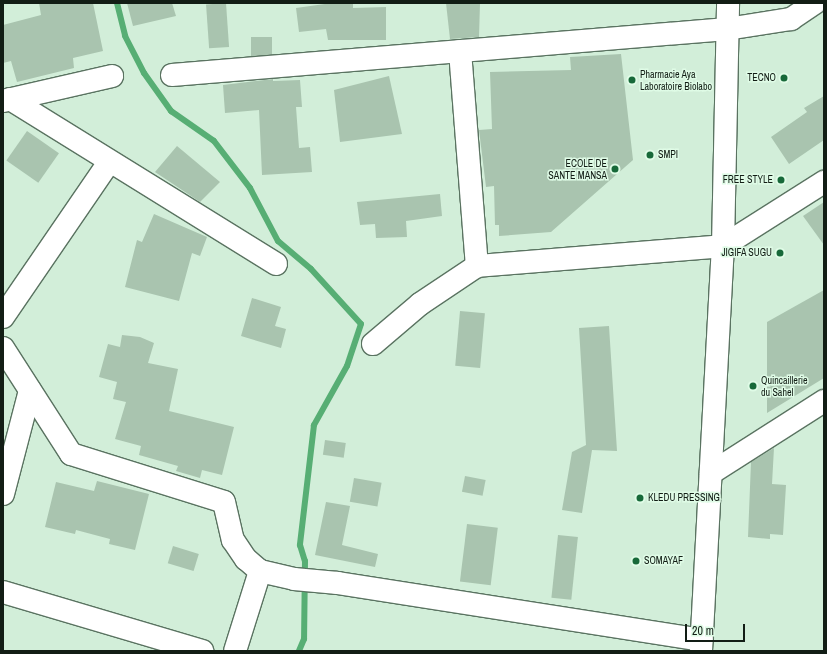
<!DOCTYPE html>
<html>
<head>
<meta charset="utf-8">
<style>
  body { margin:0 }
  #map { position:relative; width:827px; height:654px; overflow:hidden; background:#d2eed9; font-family:"Archivo Narrow",sans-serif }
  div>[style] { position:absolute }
  .stream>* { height:6px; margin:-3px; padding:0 3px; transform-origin:3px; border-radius:3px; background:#57ae74 }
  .building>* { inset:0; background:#a9c4af; transform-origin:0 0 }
  .roads { filter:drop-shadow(1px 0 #5a7361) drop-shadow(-1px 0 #5a7361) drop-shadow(0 1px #5a7361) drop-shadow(0 -1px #5a7361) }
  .street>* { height:22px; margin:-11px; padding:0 11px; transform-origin:11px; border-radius:11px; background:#fff }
  .primary>* { height:22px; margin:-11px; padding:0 11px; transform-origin:11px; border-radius:11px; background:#fff }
  .dots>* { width:11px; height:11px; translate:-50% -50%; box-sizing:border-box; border:2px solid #dffbe6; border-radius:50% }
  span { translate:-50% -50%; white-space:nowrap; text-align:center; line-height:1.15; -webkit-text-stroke:3px #dffbe6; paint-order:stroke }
  .poi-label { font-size:10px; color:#121d15 }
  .left { translate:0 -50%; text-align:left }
  .right { translate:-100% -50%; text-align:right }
  .frame { position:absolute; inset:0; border:4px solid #121d15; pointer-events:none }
  .scale { position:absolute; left:685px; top:624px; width:60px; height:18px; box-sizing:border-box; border:2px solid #121d15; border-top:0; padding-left:5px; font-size:12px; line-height:14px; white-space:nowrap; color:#121d15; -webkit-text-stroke:3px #dffbe6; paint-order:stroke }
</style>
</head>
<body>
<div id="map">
  <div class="stream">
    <div style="left:117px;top:3px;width:34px;rotate:76deg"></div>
    <div style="left:125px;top:36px;width:42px;rotate:62.8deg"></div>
    <div style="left:144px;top:73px;width:47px;rotate:54.6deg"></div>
    <div style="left:171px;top:111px;width:52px;rotate:34.9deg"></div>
    <div style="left:214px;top:141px;width:59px;rotate:52.5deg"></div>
    <div style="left:250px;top:188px;width:60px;rotate:62.2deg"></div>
    <div style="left:278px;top:241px;width:43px;rotate:40.3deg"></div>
    <div style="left:311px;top:269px;width:74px;rotate:47.7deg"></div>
    <div style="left:361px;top:324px;width:44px;rotate:108.4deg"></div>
    <div style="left:347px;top:366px;width:68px;rotate:119.2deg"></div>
    <div style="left:314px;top:425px;width:121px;rotate:96.7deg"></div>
    <div style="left:300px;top:545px;width:17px;rotate:73deg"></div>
    <div style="left:305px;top:561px;width:78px;rotate:90.7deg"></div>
    <div style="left:304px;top:639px;width:13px;rotate:113deg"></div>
  </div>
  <div class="building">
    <div style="clip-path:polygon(39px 3px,93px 3px,103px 51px,73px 58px,74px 68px,17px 82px,11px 61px,3px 63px,3px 25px,41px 15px)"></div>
    <div style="clip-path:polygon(127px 3px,172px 3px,176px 16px,133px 26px)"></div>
    <div style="left:226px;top:3px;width:44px;height:20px;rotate:86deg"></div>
    <div style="clip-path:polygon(332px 3px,353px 3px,353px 8px,386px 7px,386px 40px,328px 40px,326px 29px,299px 32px,296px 8px)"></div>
    <div style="clip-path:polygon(446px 3px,480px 3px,479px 37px,450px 39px)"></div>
    <div style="left:251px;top:37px;width:21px;height:19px"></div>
    <div style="clip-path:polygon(621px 54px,633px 160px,551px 232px,499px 236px,499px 225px,495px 225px,494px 186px,486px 187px,479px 130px,492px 129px,490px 72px,571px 70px,570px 57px)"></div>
    <div style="clip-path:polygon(389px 76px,402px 134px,340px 142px,334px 90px)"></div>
    <div style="clip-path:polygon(273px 79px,273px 81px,300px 80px,302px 107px,296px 107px,299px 148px,310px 147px,312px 172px,262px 175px,259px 110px,225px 113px,223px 85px)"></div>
    <div style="clip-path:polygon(824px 96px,824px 140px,789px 164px,771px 137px,807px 112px,804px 108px)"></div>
    <div style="left:27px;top:131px;width:39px;height:36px;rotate:35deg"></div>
    <div style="clip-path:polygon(177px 146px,220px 182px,200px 202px,155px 172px)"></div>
    <div style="clip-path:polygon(440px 194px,442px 216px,406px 221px,407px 237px,376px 238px,375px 224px,360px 225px,357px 202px)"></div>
    <div style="clip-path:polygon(824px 202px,824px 245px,803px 216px)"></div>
    <div style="clip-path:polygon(154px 214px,207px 237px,200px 256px,192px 253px,179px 301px,125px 287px,137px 240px,142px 242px)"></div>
    <div style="clip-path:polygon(824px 290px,824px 378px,767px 413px,767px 322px)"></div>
    <div style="clip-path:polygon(252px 298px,281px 307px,275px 326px,286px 329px,281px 348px,241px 336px)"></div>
    <div style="left:460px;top:311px;width:25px;height:55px;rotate:5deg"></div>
    <div style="clip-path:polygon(609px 326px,617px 451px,592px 450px,582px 513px,562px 510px,572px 452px,586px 445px,579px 328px)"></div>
    <div style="clip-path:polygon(122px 335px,140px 337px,154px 343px,148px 363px,178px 369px,169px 411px,234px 427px,222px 475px,202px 470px,200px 478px,176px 471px,178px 466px,139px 455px,141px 446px,115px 439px,126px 402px,113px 399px,117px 382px,99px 377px,108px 344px,120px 347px)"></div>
    <div style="left:325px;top:440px;width:21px;height:15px;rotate:8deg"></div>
    <div style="clip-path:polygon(774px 448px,772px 484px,786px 485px,783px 535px,770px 534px,770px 539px,748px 537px,751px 462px)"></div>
    <div style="left:465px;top:476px;width:21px;height:16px;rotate:11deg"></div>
    <div style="left:354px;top:478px;width:28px;height:24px;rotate:10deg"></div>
    <div style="clip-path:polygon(97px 481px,149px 494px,135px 550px,109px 544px,110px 539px,76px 530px,75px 534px,45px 527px,56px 482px,94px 491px)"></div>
    <div style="clip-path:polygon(326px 502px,350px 506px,342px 545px,378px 554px,375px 567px,315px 555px)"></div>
    <div style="left:467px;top:524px;width:31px;height:58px;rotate:7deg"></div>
    <div style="left:558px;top:535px;width:20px;height:63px;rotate:6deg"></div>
    <div style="left:173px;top:546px;width:27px;height:18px;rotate:17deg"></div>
  </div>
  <div class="roads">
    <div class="street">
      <div style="left:460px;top:51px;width:216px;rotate:85.5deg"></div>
      <div style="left:172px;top:75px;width:557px;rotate:-4.74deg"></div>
      <div style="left:727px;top:29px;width:65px;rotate:-8.9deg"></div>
      <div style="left:791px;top:19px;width:29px;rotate:-34deg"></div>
      <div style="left:10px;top:99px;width:313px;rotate:31.8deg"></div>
      <div style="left:3px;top:101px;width:112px;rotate:-12.9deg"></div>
      <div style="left:3px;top:317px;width:188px;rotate:-55.6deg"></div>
      <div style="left:373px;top:344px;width:62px;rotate:-40.4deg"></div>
      <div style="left:420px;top:304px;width:69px;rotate:-33.7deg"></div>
      <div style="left:477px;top:266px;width:247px;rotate:-4.6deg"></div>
      <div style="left:723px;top:246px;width:120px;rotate:-32.4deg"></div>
      <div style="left:3px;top:348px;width:126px;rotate:57.3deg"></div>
      <div style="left:71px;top:454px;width:160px;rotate:17.4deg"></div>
      <div style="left:224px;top:502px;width:39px;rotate:77deg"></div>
      <div style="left:233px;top:540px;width:23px;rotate:56deg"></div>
      <div style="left:246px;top:559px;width:18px;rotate:41deg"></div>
      <div style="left:260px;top:571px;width:35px;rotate:13deg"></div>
      <div style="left:294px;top:579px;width:44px;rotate:5.2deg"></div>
      <div style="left:338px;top:583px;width:368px;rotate:8.9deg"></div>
      <div style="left:711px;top:473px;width:134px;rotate:-32.5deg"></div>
      <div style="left:3px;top:494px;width:107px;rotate:-75.4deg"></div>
      <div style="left:3px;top:592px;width:208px;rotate:16.5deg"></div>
      <div style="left:235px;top:651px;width:84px;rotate:-72.6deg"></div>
    </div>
    <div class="primary">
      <div style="left:701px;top:651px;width:406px;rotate:-86.9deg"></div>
      <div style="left:723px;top:246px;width:243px;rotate:-88.8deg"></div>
    </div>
  </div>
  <div class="dots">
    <div style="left:784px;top:78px;background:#176939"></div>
    <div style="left:632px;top:80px;background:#176939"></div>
    <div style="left:650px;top:155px;background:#176939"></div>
    <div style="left:615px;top:169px;background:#176939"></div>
    <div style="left:781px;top:180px;background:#176939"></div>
    <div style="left:780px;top:253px;background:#176939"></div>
    <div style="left:753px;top:386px;background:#176939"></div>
    <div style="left:640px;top:498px;background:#176939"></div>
    <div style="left:636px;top:561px;background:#176939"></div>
  </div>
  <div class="poi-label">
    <span class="left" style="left:640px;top:80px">Pharmacie Aya<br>Laboratoire Biolabo</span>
    <span class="right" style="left:776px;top:78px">TECNO</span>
    <span class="left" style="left:658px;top:155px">SMPI</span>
    <span class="right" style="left:607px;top:169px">ECOLE DE<br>SANTE MANSA</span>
    <span class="right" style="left:773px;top:180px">FREE STYLE</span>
    <span class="right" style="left:772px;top:253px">JIGIFA SUGU</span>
    <span class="left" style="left:761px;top:386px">Quincaillerie<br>du Sahel</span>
    <span class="left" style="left:648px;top:498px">KLEDU PRESSING</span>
    <span class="left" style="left:644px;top:561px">SOMAYAF</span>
  </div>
  <div class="frame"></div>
  <div class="scale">20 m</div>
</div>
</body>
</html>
